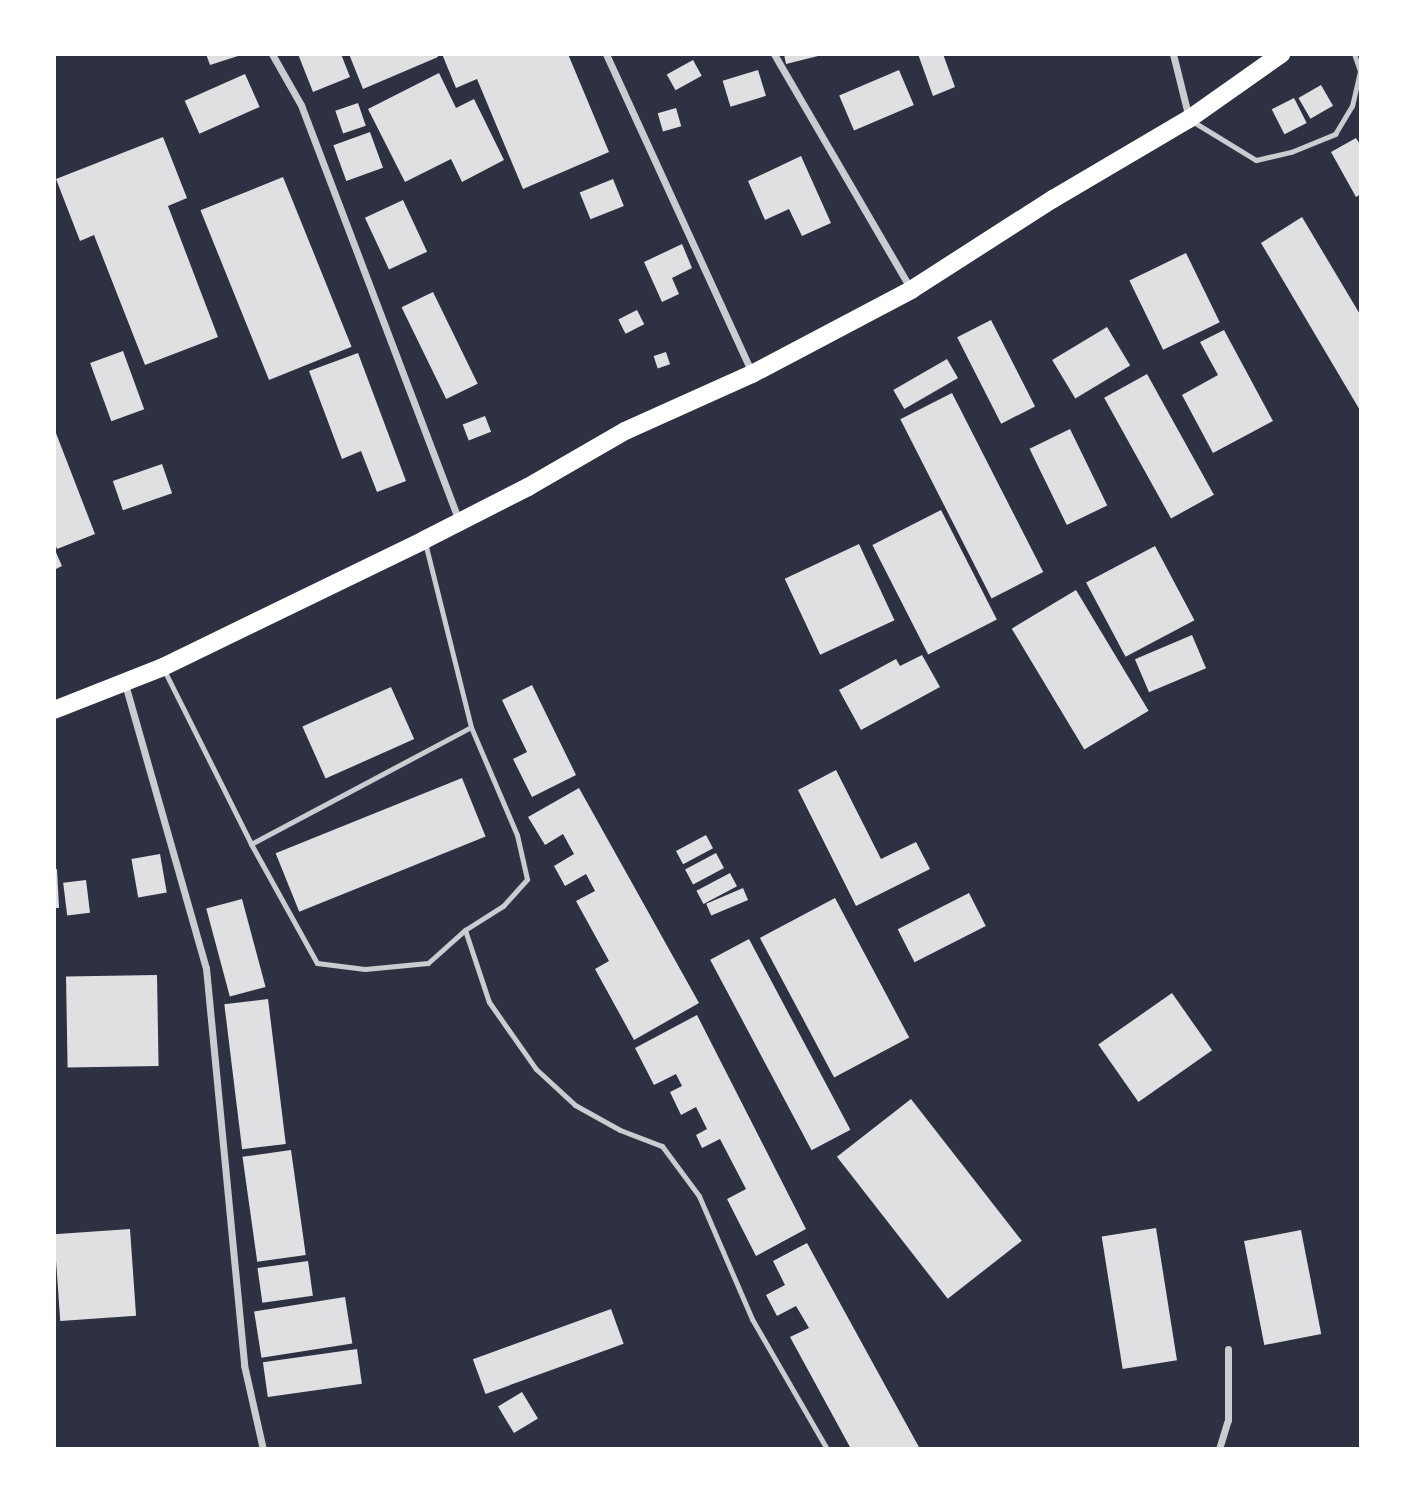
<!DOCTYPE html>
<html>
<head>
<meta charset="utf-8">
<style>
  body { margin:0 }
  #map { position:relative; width:1415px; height:1503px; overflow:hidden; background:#2d3142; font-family:Merriweather,serif }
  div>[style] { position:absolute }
  .building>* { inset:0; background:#e0e0e3; transform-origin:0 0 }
  .service>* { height:5px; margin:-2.5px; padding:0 2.5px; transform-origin:2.5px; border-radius:2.5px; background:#caccd0 }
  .minor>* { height:7px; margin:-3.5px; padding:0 3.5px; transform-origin:3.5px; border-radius:3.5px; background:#caccd0 }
  .primary>* { height:18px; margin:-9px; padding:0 9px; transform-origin:9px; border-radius:9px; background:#fff }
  span { translate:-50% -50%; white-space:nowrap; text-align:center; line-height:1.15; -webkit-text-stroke:6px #fff; paint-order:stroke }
  .frame { position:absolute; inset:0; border:56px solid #fff; pointer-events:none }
</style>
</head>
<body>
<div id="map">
  <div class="building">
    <div style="clip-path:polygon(206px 54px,241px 54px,241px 55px,210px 65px)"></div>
    <div style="clip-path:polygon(298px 54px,341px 54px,350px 77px,313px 92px)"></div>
    <div style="clip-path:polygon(349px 54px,437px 54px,438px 57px,363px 89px)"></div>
    <div style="clip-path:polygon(442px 54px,568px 54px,609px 152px,523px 189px,477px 79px,456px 88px)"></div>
    <div style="clip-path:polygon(784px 54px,821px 54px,822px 55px,786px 64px)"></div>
    <div style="clip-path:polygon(918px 54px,943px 54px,955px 87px,933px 96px)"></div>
    <div style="left:693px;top:60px;width:18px;height:30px;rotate:61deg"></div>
    <div style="left:758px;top:70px;width:27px;height:37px;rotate:73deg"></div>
    <div style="left:899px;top:70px;width:38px;height:65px;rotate:67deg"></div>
    <div style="clip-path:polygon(439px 73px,456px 108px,474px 99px,504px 160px,462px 182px,451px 159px,405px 182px,368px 109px)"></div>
    <div style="left:245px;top:74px;width:36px;height:66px;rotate:66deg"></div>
    <div style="left:1321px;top:85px;width:24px;height:26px;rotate:60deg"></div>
    <div style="left:1294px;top:98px;width:28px;height:25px;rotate:63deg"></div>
    <div style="left:358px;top:103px;width:24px;height:24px;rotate:71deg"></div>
    <div style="left:676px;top:108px;width:19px;height:19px;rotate:74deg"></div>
    <div style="left:370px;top:132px;width:38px;height:39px;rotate:70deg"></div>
    <div style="clip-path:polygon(163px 137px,187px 198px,168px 206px,218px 337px,145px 365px,94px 235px,80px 241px,56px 179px)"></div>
    <div style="clip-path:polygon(1356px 138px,1361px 146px,1361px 194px,1356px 197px,1331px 152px)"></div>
    <div style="clip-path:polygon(801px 156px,831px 223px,802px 236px,789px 209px,765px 220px,748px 181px)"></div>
    <div style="left:283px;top:177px;width:183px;height:89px;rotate:68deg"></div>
    <div style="left:613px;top:179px;width:29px;height:36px;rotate:68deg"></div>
    <div style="left:403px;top:200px;width:57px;height:42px;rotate:65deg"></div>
    <div style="clip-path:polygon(1302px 217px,1361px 316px,1361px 412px,1261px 243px)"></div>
    <div style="clip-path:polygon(682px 244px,692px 268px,672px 278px,679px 294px,662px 302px,644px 262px)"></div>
    <div style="left:1186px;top:253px;width:77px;height:63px;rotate:64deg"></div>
    <div style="left:433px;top:292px;width:102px;height:35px;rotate:64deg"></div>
    <div style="left:637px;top:310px;width:16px;height:21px;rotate:63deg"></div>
    <div style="left:991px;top:320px;width:97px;height:38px;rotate:63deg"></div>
    <div style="left:1107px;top:327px;width:45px;height:64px;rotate:59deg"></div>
    <div style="clip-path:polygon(1224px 330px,1273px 421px,1213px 453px,1182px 395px,1218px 375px,1200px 342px)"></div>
    <div style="left:123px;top:351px;width:62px;height:35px;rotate:70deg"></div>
    <div style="left:666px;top:352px;width:13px;height:13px;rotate:72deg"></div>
    <div style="clip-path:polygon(358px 353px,406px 481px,377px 492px,361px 451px,342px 459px,309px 371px)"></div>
    <div style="left:947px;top:359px;width:22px;height:62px;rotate:60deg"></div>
    <div style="left:1147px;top:374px;width:138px;height:49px;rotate:61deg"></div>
    <div style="left:952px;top:393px;width:201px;height:58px;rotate:63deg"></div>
    <div style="left:485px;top:416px;width:17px;height:24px;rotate:69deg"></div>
    <div style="clip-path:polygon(54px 428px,95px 534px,57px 549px,54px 541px)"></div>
    <div style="left:1070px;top:429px;width:85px;height:45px;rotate:64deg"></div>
    <div style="left:162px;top:464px;width:31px;height:52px;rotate:71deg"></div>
    <div style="left:941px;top:510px;width:123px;height:77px;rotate:63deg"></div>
    <div style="left:859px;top:544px;width:84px;height:82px;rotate:65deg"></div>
    <div style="left:1155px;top:546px;width:84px;height:78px;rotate:62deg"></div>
    <div style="clip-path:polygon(54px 548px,62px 566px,54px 570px)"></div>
    <div style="left:1076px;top:590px;width:141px;height:75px;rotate:59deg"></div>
    <div style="left:1192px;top:635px;width:36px;height:62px;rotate:67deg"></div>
    <div style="clip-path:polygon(922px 655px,940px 687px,861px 730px,839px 690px,896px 659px,900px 666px)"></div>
    <div style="clip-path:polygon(532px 685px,576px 775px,532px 797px,513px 759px,527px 752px,502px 700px)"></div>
    <div style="left:391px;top:687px;width:57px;height:97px;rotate:66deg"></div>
    <div style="clip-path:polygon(836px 770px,881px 859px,916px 842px,930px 869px,856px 906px,798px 790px)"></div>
    <div style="left:462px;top:778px;width:63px;height:201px;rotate:68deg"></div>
    <div style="clip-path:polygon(579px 788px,699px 1003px,634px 1040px,595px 969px,609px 961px,576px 901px,595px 891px,586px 874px,565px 886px,554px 866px,574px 854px,563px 834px,545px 845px,528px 817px)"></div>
    <div style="left:706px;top:835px;width:15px;height:34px;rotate:62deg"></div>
    <div style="left:716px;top:853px;width:17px;height:35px;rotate:62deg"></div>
    <div style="left:160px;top:854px;width:39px;height:29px;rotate:80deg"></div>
    <div style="clip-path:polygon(57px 869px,59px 908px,54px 908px,54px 870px)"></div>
    <div style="left:730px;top:873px;width:15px;height:38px;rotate:62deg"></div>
    <div style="left:86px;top:880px;width:33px;height:23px;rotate:83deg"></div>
    <div style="left:743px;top:888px;width:13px;height:40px;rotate:67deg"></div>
    <div style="left:969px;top:893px;width:37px;height:80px;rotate:63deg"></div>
    <div style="left:835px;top:898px;width:158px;height:85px;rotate:62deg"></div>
    <div style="left:242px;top:899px;width:91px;height:37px;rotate:75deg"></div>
    <div style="left:749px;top:939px;width:216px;height:44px;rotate:62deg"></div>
    <div style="left:157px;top:975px;width:91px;height:91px;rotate:89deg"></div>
    <div style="left:1172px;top:993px;width:70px;height:90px;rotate:55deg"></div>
    <div style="left:268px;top:999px;width:146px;height:44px;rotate:83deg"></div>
    <div style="clip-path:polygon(697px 1015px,806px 1229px,756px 1256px,727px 1199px,746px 1189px,720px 1139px,702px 1148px,696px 1135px,707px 1129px,696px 1107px,681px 1115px,670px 1092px,682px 1086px,676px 1074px,654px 1085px,635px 1048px)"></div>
    <div style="left:911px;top:1099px;width:180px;height:94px;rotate:52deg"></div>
    <div style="left:291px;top:1150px;width:106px;height:49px;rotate:82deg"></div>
    <div style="left:1156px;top:1228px;width:134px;height:55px;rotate:81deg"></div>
    <div style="left:130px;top:1229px;width:87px;height:76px;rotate:86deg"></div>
    <div style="left:1301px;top:1230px;width:106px;height:58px;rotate:79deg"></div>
    <div style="clip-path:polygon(807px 1243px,920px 1449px,851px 1449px,790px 1337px,809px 1328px,796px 1306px,777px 1316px,766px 1295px,785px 1285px,773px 1261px)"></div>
    <div style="left:308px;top:1261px;width:35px;height:51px;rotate:82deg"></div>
    <div style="left:345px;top:1297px;width:47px;height:92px;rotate:81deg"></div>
    <div style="left:611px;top:1309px;width:37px;height:147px;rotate:70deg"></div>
    <div style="left:357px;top:1349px;width:35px;height:95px;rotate:82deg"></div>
    <div style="left:522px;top:1392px;width:31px;height:28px;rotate:59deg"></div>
  </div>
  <div class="service">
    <div style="left:1192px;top:121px;width:75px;rotate:31.4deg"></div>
    <div style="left:1256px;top:160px;width:36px;rotate:-13deg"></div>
    <div style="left:1291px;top:152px;width:48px;rotate:-22.2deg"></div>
    <div style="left:1335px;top:134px;width:33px;rotate:-59deg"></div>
    <div style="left:1352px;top:106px;width:36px;rotate:-77deg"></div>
    <div style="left:1360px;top:71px;width:18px;rotate:-109deg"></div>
    <div style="left:164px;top:670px;width:195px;rotate:63.4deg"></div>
    <div style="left:251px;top:844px;width:136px;rotate:61deg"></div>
    <div style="left:317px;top:963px;width:48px;rotate:7.1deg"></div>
    <div style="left:365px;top:969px;width:63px;rotate:-5.4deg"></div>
    <div style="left:428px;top:963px;width:50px;rotate:-41.7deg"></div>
    <div style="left:465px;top:930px;width:45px;rotate:-32.3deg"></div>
    <div style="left:503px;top:906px;width:36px;rotate:-48deg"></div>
    <div style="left:527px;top:879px;width:45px;rotate:-102.8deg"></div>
    <div style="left:517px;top:835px;width:117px;rotate:-113.1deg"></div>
    <div style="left:471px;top:727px;width:190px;rotate:-104deg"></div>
    <div style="left:251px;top:844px;width:249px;rotate:-28deg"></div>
    <div style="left:465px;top:930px;width:76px;rotate:71.6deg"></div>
    <div style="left:489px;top:1002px;width:82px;rotate:55deg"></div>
    <div style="left:536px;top:1069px;width:53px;rotate:42.7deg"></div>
    <div style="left:575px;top:1105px;width:51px;rotate:29.1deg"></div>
    <div style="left:620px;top:1130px;width:45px;rotate:20.9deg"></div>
    <div style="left:662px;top:1146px;width:62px;rotate:53.5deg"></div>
    <div style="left:699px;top:1196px;width:134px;rotate:66.7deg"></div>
    <div style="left:752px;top:1319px;width:150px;rotate:60deg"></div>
  </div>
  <div class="minor">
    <div style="left:272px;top:54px;width:59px;rotate:60.4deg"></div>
    <div style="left:301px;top:105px;width:444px;rotate:69.2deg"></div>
    <div style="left:606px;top:54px;width:351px;rotate:65.4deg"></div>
    <div style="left:774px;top:54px;width:272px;rotate:59.8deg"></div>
    <div style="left:1173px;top:54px;width:66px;rotate:76deg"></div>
    <div style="left:125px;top:684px;width:295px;rotate:74.1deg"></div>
    <div style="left:206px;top:968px;width:399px;rotate:84.5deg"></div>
    <div style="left:244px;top:1365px;width:86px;rotate:77.3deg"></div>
    <div style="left:1219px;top:1449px;width:30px;rotate:-73deg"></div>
    <div style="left:1228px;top:1420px;width:71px;rotate:-90deg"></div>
  </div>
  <div class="primary">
    <div style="left:54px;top:710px;width:117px;rotate:-21.5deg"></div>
    <div style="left:163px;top:667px;width:290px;rotate:-25.9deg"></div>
    <div style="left:424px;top:540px;width:117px;rotate:-27deg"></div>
    <div style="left:528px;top:487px;width:112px;rotate:-30deg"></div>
    <div style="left:625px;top:431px;width:139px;rotate:-24.2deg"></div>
    <div style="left:752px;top:374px;width:180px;rotate:-27.8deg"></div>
    <div style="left:911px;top:290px;width:169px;rotate:-32.7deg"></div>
    <div style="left:1053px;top:199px;width:158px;rotate:-30.5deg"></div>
    <div style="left:1189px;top:119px;width:113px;rotate:-35.2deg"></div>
  </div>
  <div class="frame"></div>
</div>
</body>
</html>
